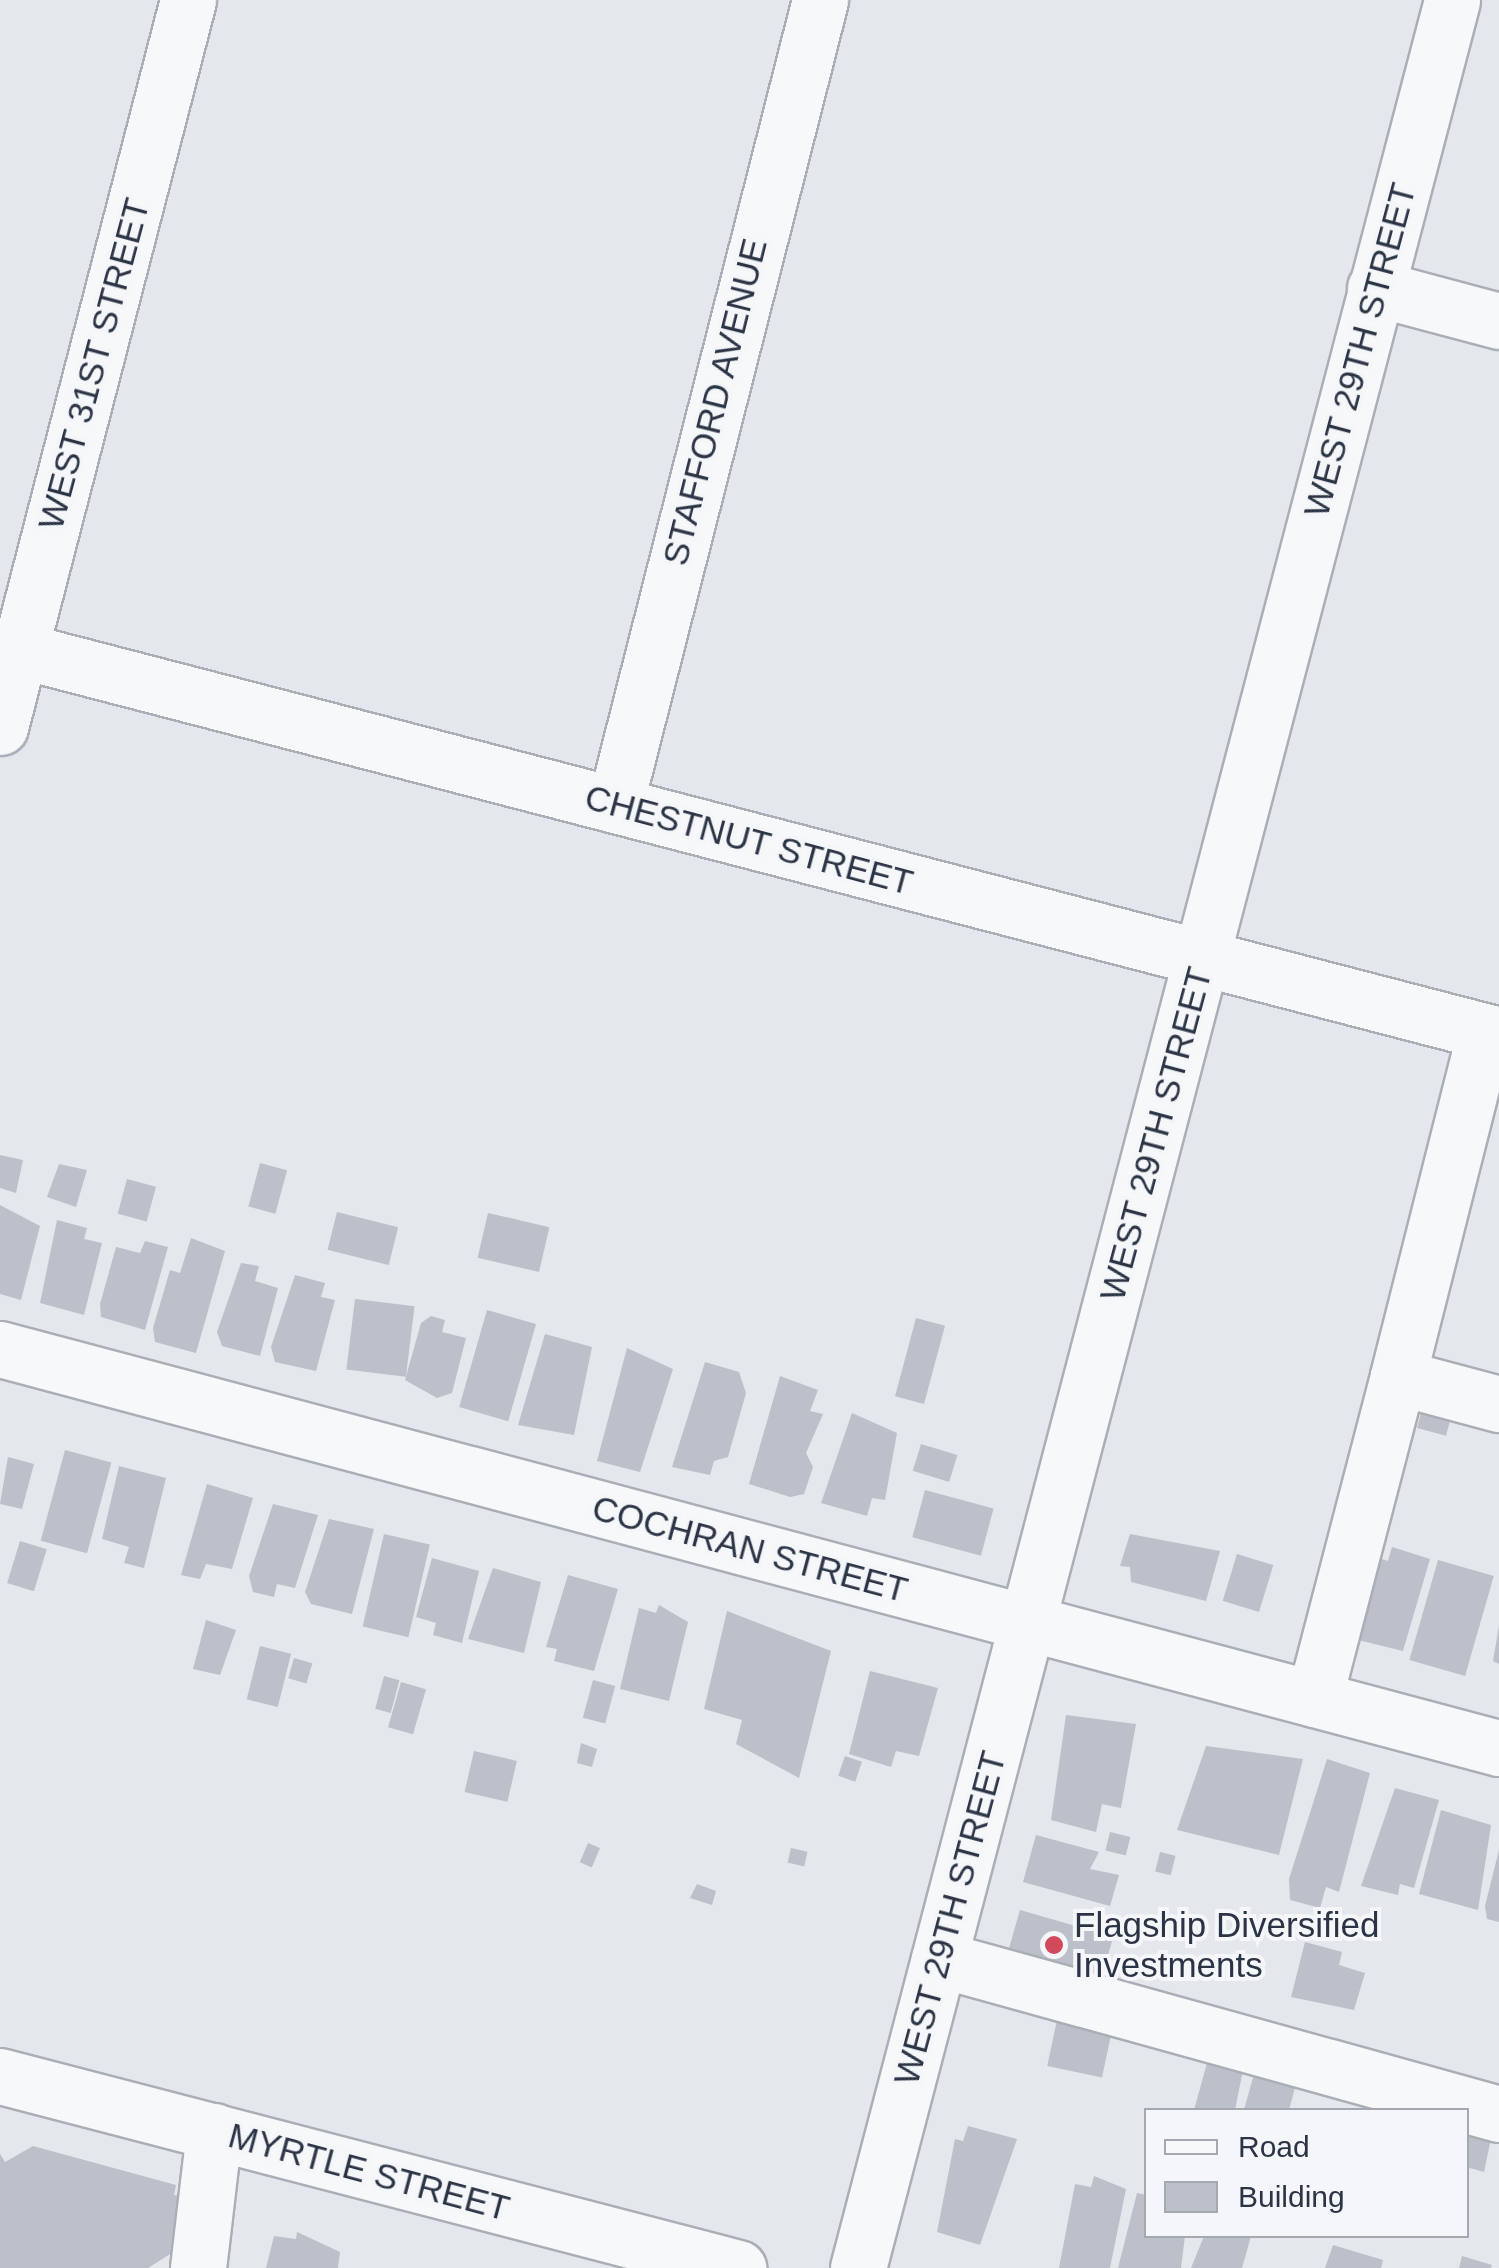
<!DOCTYPE html>
<html>
<head>
<meta charset="utf-8">
<style>
  body { margin:0 }
  #map { position:relative; width:1499px; height:2268px; overflow:hidden; background:#e4e7ec; font-family:Arial,sans-serif }
  div>[style] { position:absolute }
  .building>* { inset:0; background:#bbc0ca; transform-origin:0 0 }
  .roads { filter:drop-shadow(2px 0 #a9aeb7) drop-shadow(-2px 0 #a9aeb7) drop-shadow(0 2px #a9aeb7) drop-shadow(0 -2px #a9aeb7) }
  .minor>* { height:55px; margin:-27.5px; padding:0 27.5px; transform-origin:27.5px; border-radius:27.5px; background:#f7f8fa }
  .dots>* { width:28px; height:28px; translate:-50% -50%; box-sizing:border-box; border:5px solid #f4f6f9; border-radius:50% }
  span { translate:-50% -50%; white-space:nowrap; text-align:center; line-height:1.15; -webkit-text-stroke:8px #f4f6f9; paint-order:stroke }
  .street-label { font-size:35px; color:#2b3445 }
  .poi-label { font-size:35px; color:#2b3445 }
  .left { translate:0 -50%; text-align:left }
  .legend { position:absolute; left:1144px; top:2108px; width:325px; height:130px; box-sizing:border-box; background:#f4f6f9; border:2px solid #a4a8b1; margin:0; padding:12px 18px; list-style:none; font-size:30px; color:#2b3445 }
  .legend li { display:flex; align-items:center; gap:20px; height:50px }
  .legend b { width:50px; border:2px solid #a4a8b1 }
</style>
</head>
<body>
<div id="map">
  <div class="building">
    <div style="clip-path:polygon(0 1155px,23px 1160px,16px 1193px,0 1188px)"></div>
    <div style="left:260px;top:1163px;width:28px;height:45px;rotate:15deg"></div>
    <div style="clip-path:polygon(59px 1164px,87px 1170px,76px 1207px,47px 1197px)"></div>
    <div style="left:127px;top:1179px;width:30px;height:36px;rotate:15deg"></div>
    <div style="clip-path:polygon(0 1205px,40px 1226px,21px 1300px,0 1294px)"></div>
    <div style="left:337px;top:1212px;width:63px;height:39px;rotate:14deg"></div>
    <div style="left:488px;top:1213px;width:63px;height:46px;rotate:13deg"></div>
    <div style="clip-path:polygon(57px 1220px,87px 1228px,84px 1239px,102px 1243px,84px 1315px,40px 1303px)"></div>
    <div style="clip-path:polygon(191px 1238px,225px 1251px,196px 1353px,155px 1342px,153px 1328px,170px 1270px,180px 1273px)"></div>
    <div style="clip-path:polygon(145px 1241px,168px 1247px,145px 1330px,101px 1317px,100px 1304px,116px 1247px,140px 1253px)"></div>
    <div style="clip-path:polygon(241px 1263px,259px 1266px,255px 1281px,278px 1288px,260px 1356px,222px 1346px,217px 1332px)"></div>
    <div style="clip-path:polygon(295px 1275px,325px 1283px,321px 1297px,335px 1300px,316px 1371px,275px 1362px,271px 1347px)"></div>
    <div style="left:355px;top:1299px;width:60px;height:71px;rotate:7deg"></div>
    <div style="left:487px;top:1310px;width:51px;height:101px;rotate:16deg"></div>
    <div style="clip-path:polygon(431px 1316px,445px 1320px,442px 1332px,466px 1338px,452px 1393px,437px 1398px,405px 1380px,421px 1323px)"></div>
    <div style="left:916px;top:1318px;width:30px;height:81px;rotate:15deg"></div>
    <div style="clip-path:polygon(545px 1334px,592px 1347px,574px 1435px,518px 1425px)"></div>
    <div style="clip-path:polygon(627px 1348px,673px 1369px,640px 1472px,597px 1461px)"></div>
    <div style="clip-path:polygon(705px 1362px,739px 1372px,746px 1393px,728px 1457px,714px 1461px,710px 1475px,672px 1467px)"></div>
    <div style="clip-path:polygon(780px 1376px,818px 1390px,810px 1411px,823px 1414px,806px 1453px,813px 1467px,804px 1494px,790px 1497px,749px 1484px)"></div>
    <div style="left:1424px;top:1402px;width:30px;height:27px;rotate:15deg"></div>
    <div style="clip-path:polygon(852px 1413px,897px 1433px,885px 1500px,872px 1498px,867px 1516px,821px 1503px)"></div>
    <div style="left:921px;top:1444px;width:38px;height:28px;rotate:17deg"></div>
    <div style="left:65px;top:1450px;width:48px;height:94px;rotate:15deg"></div>
    <div style="clip-path:polygon(8px 1457px,34px 1464px,22px 1509px,0 1504px)"></div>
    <div style="clip-path:polygon(119px 1466px,166px 1478px,144px 1568px,124px 1563px,129px 1547px,102px 1539px)"></div>
    <div style="clip-path:polygon(207px 1484px,253px 1498px,232px 1569px,206px 1564px,200px 1579px,181px 1575px)"></div>
    <div style="left:925px;top:1490px;width:71px;height:49px;rotate:15deg"></div>
    <div style="clip-path:polygon(273px 1504px,318px 1515px,295px 1588px,277px 1584px,274px 1597px,253px 1592px,249px 1576px)"></div>
    <div style="clip-path:polygon(329px 1519px,374px 1529px,352px 1614px,311px 1604px,305px 1592px)"></div>
    <div style="left:384px;top:1534px;width:47px;height:95px;rotate:13deg"></div>
    <div style="clip-path:polygon(1130px 1534px,1220px 1551px,1206px 1601px,1131px 1582px,1130px 1567px,1120px 1566px)"></div>
    <div style="left:20px;top:1541px;width:28px;height:44px;rotate:17deg"></div>
    <div style="clip-path:polygon(1392px 1547px,1430px 1559px,1403px 1651px,1358px 1640px,1379px 1558px,1388px 1561px)"></div>
    <div style="left:1237px;top:1554px;width:38px;height:49px;rotate:17deg"></div>
    <div style="clip-path:polygon(432px 1558px,479px 1571px,462px 1643px,433px 1635px,436px 1623px,416px 1617px)"></div>
    <div style="left:1438px;top:1560px;width:58px;height:104px;rotate:16deg"></div>
    <div style="clip-path:polygon(493px 1568px,541px 1582px,524px 1653px,468px 1639px)"></div>
    <div style="clip-path:polygon(568px 1575px,618px 1589px,594px 1671px,554px 1661px,557px 1649px,546px 1647px)"></div>
    <div style="clip-path:polygon(659px 1605px,688px 1622px,669px 1701px,620px 1689px,639px 1608px,656px 1613px)"></div>
    <div style="clip-path:polygon(727px 1611px,831px 1651px,799px 1778px,736px 1744px,742px 1720px,704px 1709px)"></div>
    <div style="clip-path:polygon(206px 1620px,236px 1630px,220px 1675px,193px 1669px)"></div>
    <div style="clip-path:polygon(1499px 1626px,1499px 1664px,1493px 1661px)"></div>
    <div style="left:260px;top:1646px;width:32px;height:55px;rotate:14deg"></div>
    <div style="left:294px;top:1658px;width:19px;height:21px;rotate:16deg"></div>
    <div style="clip-path:polygon(870px 1671px,938px 1688px,919px 1756px,896px 1751px,891px 1767px,849px 1754px)"></div>
    <div style="left:384px;top:1676px;width:16px;height:34px;rotate:15deg"></div>
    <div style="left:593px;top:1680px;width:23px;height:39px;rotate:15deg"></div>
    <div style="left:401px;top:1682px;width:26px;height:47px;rotate:16deg"></div>
    <div style="clip-path:polygon(1066px 1715px,1136px 1724px,1121px 1808px,1102px 1804px,1096px 1832px,1051px 1820px)"></div>
    <div style="clip-path:polygon(581px 1743px,597px 1749px,592px 1767px,577px 1763px)"></div>
    <div style="clip-path:polygon(1206px 1746px,1303px 1759px,1279px 1855px,1177px 1830px)"></div>
    <div style="left:474px;top:1751px;width:44px;height:42px;rotate:13deg"></div>
    <div style="left:845px;top:1756px;width:18px;height:21px;rotate:19deg"></div>
    <div style="clip-path:polygon(1327px 1759px,1370px 1773px,1339px 1892px,1326px 1887px,1320px 1908px,1290px 1900px,1289px 1879px)"></div>
    <div style="clip-path:polygon(1395px 1788px,1439px 1800px,1414px 1888px,1400px 1884px,1398px 1895px,1361px 1886px)"></div>
    <div style="clip-path:polygon(1441px 1810px,1491px 1825px,1478px 1910px,1419px 1894px)"></div>
    <div style="left:1110px;top:1832px;width:21px;height:19px;rotate:14deg"></div>
    <div style="clip-path:polygon(1036px 1835px,1099px 1852px,1090px 1869px,1119px 1875px,1110px 1906px,1023px 1882px)"></div>
    <div style="left:588px;top:1843px;width:13px;height:21px;rotate:23deg"></div>
    <div style="left:791px;top:1848px;width:17px;height:15px;rotate:13deg"></div>
    <div style="clip-path:polygon(1499px 1850px,1499px 1922px,1487px 1919px,1485px 1906px)"></div>
    <div style="left:1160px;top:1852px;width:16px;height:20px;rotate:14deg"></div>
    <div style="clip-path:polygon(697px 1884px,716px 1891px,712px 1905px,690px 1898px)"></div>
    <div style="left:1020px;top:1910px;width:97px;height:53px;rotate:16deg"></div>
    <div style="clip-path:polygon(1305px 1942px,1342px 1952px,1339px 1965px,1365px 1973px,1354px 2010px,1291px 1997px)"></div>
    <div style="left:1057px;top:2020px;width:56px;height:47px;rotate:12deg"></div>
    <div style="clip-path:polygon(1207px 2063px,1243px 2070px,1235px 2110px,1194px 2110px)"></div>
    <div style="clip-path:polygon(1254px 2074px,1296px 2084px,1289px 2110px,1244px 2110px)"></div>
    <div style="clip-path:polygon(968px 2126px,1017px 2139px,980px 2245px,937px 2232px,955px 2139px,963px 2141px)"></div>
    <div style="clip-path:polygon(1466px 2126px,1492px 2134px,1484px 2172px,1466px 2167px)"></div>
    <div style="clip-path:polygon(33px 2146px,176px 2185px,174px 2195px,191px 2198px,178px 2249px,148px 2268px,0 2268px,0 2154px,5px 2162px)"></div>
    <div style="clip-path:polygon(1094px 2176px,1126px 2189px,1110px 2268px,1059px 2268px,1075px 2184px,1091px 2187px)"></div>
    <div style="clip-path:polygon(1137px 2193px,1146px 2195px,1146px 2236px,1185px 2236px,1181px 2268px,1118px 2268px)"></div>
    <div style="clip-path:polygon(297px 2232px,340px 2252px,338px 2268px,266px 2268px,274px 2236px,296px 2239px)"></div>
    <div style="clip-path:polygon(1204px 2236px,1251px 2236px,1242px 2268px,1191px 2268px)"></div>
    <div style="clip-path:polygon(1333px 2245px,1383px 2260px,1381px 2268px,1325px 2268px)"></div>
    <div style="clip-path:polygon(1462px 2256px,1492px 2265px,1491px 2268px,1459px 2268px)"></div>
  </div>
  <div class="roads">
    <div class="minor">
      <div style="left:1375px;top:288px;width:128px;rotate:14.9deg"></div>
      <div style="left:0;top:645px;width:1549px;rotate:14.58deg"></div>
      <div style="left:0;top:727px;width:751px;rotate:-75.5deg"></div>
      <div style="left:615px;top:805px;width:831px;rotate:-75.71deg"></div>
      <div style="left:1485px;top:1032px;width:356px;rotate:104.2deg"></div>
      <div style="left:1398px;top:1377px;width:105px;rotate:15deg"></div>
      <div style="left:0;top:1349px;width:1551px;rotate:14.91deg"></div>
      <div style="left:1314px;top:1699px;width:333px;rotate:-75.4deg"></div>
      <div style="left:939px;top:1959px;width:581px;rotate:15.47deg"></div>
      <div style="left:0;top:2076px;width:763px;rotate:14.58deg"></div>
      <div style="left:198px;top:2268px;width:138px;rotate:-83.3deg"></div>
      <div style="left:858px;top:2268px;width:2344px;rotate:-75.32deg"></div>
    </div>
  </div>
  <div class="dots">
    <div style="left:1054px;top:1945px;background:#d1495b"></div>
  </div>
  <div class="street-label">
    <span style="left:1360px;top:350px;rotate:-75deg">WEST 29TH STREET</span>
    <span style="left:94px;top:364px;rotate:-75deg">WEST 31ST STREET</span>
    <span style="left:715px;top:402px;rotate:-76deg">STAFFORD AVENUE</span>
    <span style="left:749px;top:840px;rotate:15deg">CHESTNUT STREET</span>
    <span style="left:1156px;top:1134px;rotate:-75deg">WEST 29TH STREET</span>
    <span style="left:750px;top:1549px;rotate:15deg">COCHRAN STREET</span>
    <span style="left:950px;top:1918px;rotate:-75deg">WEST 29TH STREET</span>
    <span style="left:369px;top:2172px;rotate:15deg">MYRTLE STREET</span>
  </div>
  <div class="poi-label">
    <span class="left" style="left:1074px;top:1945px">Flagship Diversified<br>Investments</span>
  </div>
  <ul class="legend">
  <li><b style="height:12px;background:#f7f8fa"></b>Road</li>
  <li><b style="height:28px;background:#bbc0ca"></b>Building</li>
  </ul>
</div>
</body>
</html>
